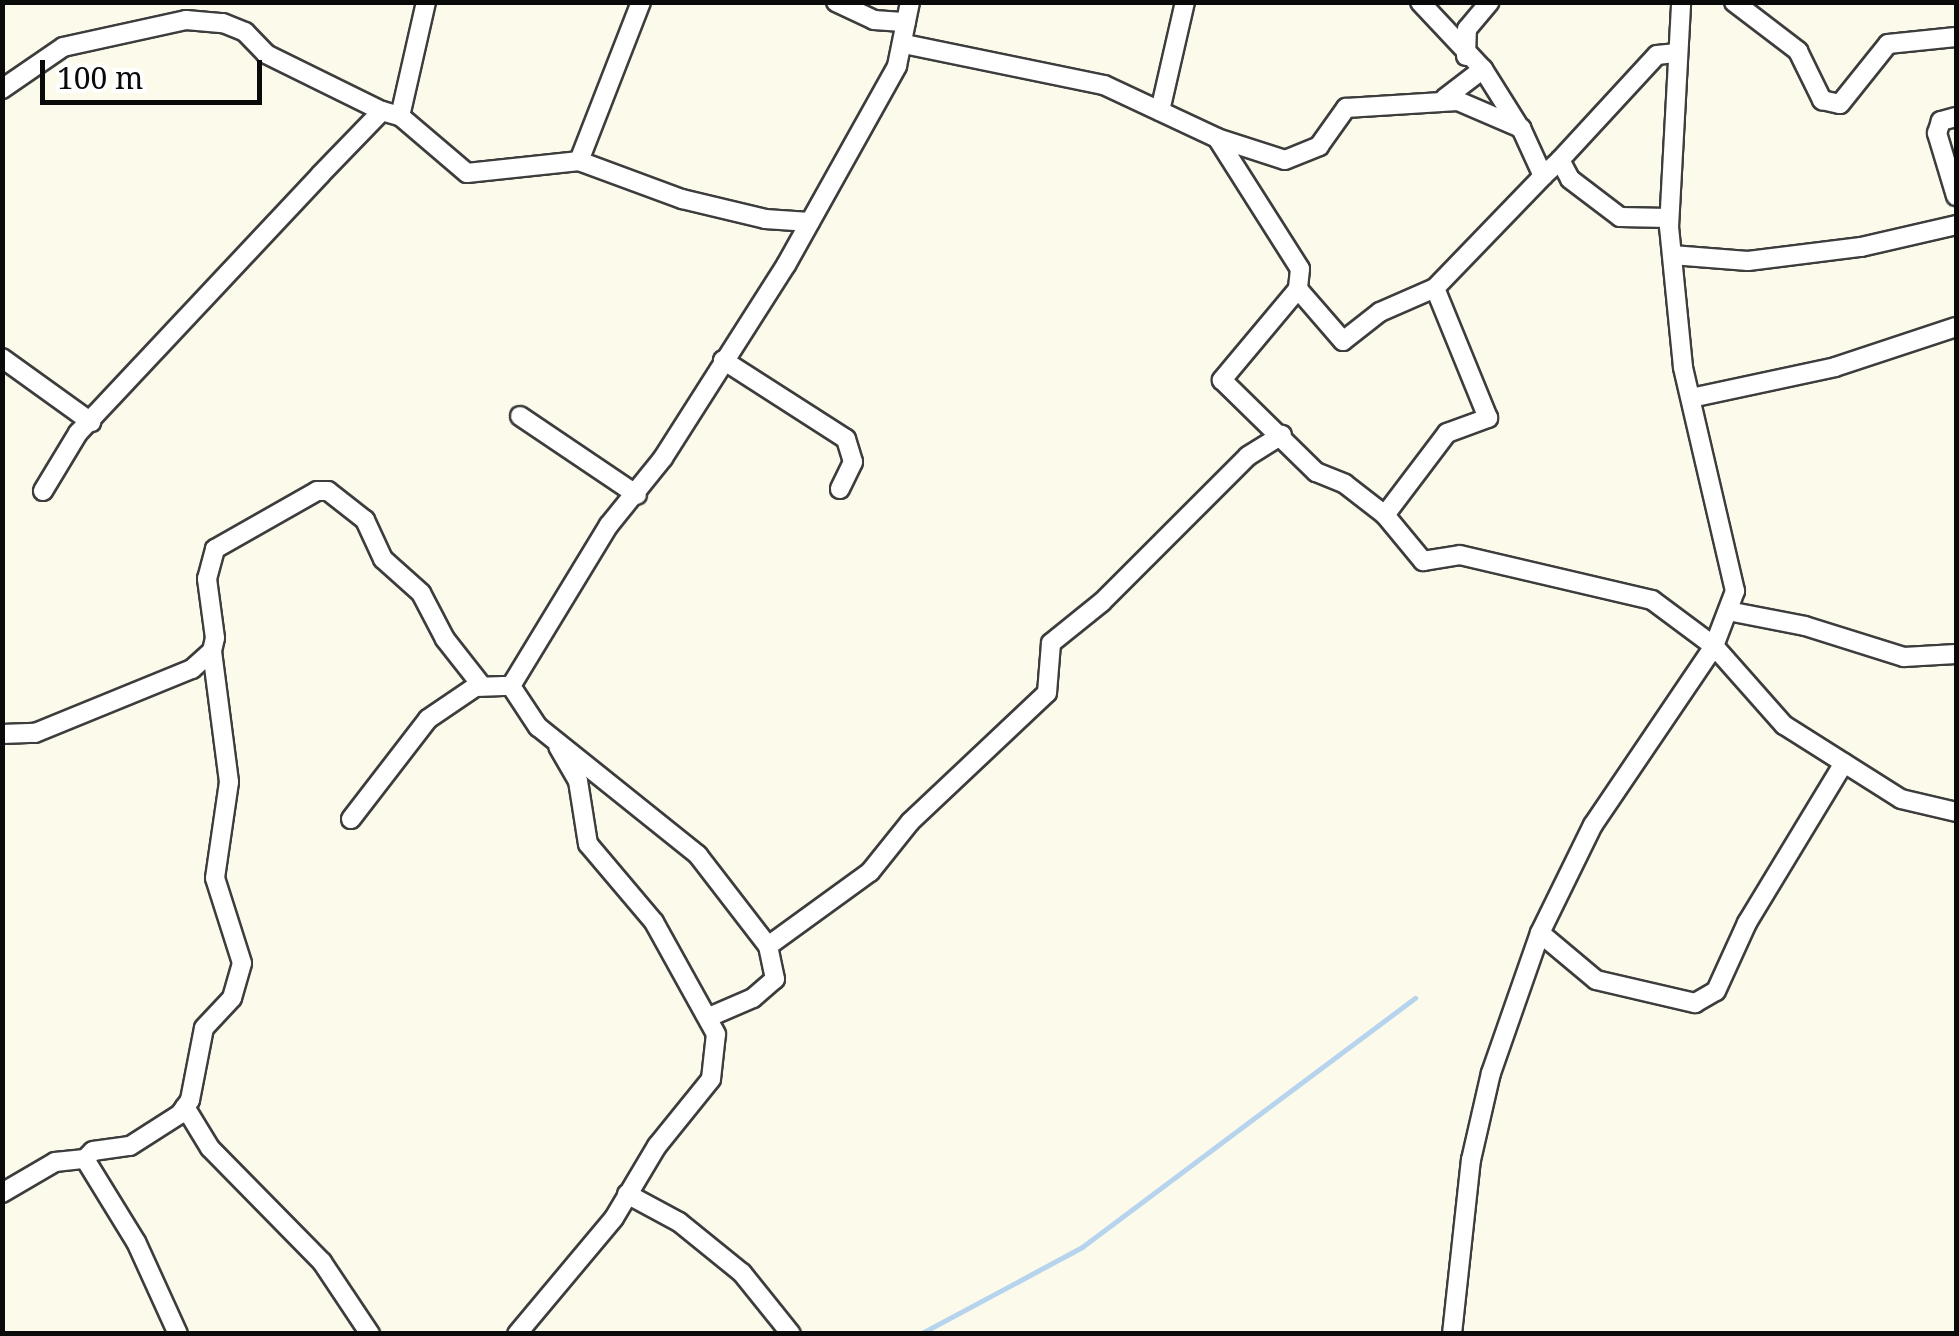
<!DOCTYPE html>
<html>
<head>
<meta charset="utf-8">
<style>
  body { margin:0 }
  #map { position:relative; width:1959px; height:1336px; overflow:hidden; background:#fcfaea; font-family:"Noto Serif",serif }
  div>[style] { position:absolute }
  .stream>* { height:5px; margin:-2.5px; padding:0 2.5px; transform-origin:2.5px; border-radius:2.5px; background:#b6d4ed }
  .roads { filter:drop-shadow(2px 0 #3d3d3d) drop-shadow(-2px 0 #3d3d3d) drop-shadow(0 2px #3d3d3d) drop-shadow(0 -2px #3d3d3d) }
  .minor>* { height:18px; margin:-9px; padding:0 9px; transform-origin:9px; border-radius:9px; background:#fff }
  span { translate:-50% -50%; white-space:nowrap; text-align:center; line-height:1.15; -webkit-text-stroke:10px #fff; paint-order:stroke }
  .frame { position:absolute; inset:0; border:5px solid #0a0a0a; pointer-events:none }
  .scale { position:absolute; left:40px; top:60px; width:222px; height:45px; box-sizing:border-box; border:5px solid #0a0a0a; border-top:0; padding-left:12px; font-size:30px; line-height:35px; white-space:nowrap; color:#0a0a0a; -webkit-text-stroke:8px #fff; paint-order:stroke }
</style>
</head>
<body>
<div id="map">
  <div class="stream">
    <div style="left:920px;top:1334px;width:184px;rotate:-28.2deg"></div>
    <div style="left:1082px;top:1247px;width:416px;rotate:-36.8deg"></div>
  </div>
  <div class="roads">
    <div class="minor">
      <div style="left:426px;top:2px;width:117px;rotate:102.8deg"></div>
      <div style="left:400px;top:116px;width:88px;rotate:40.4deg"></div>
      <div style="left:467px;top:173px;width:113px;rotate:-6.1deg"></div>
      <div style="left:579px;top:161px;width:110px;rotate:20.3deg"></div>
      <div style="left:682px;top:199px;width:85px;rotate:13.5deg"></div>
      <div style="left:765px;top:219px;width:45px;rotate:3.8deg"></div>
      <div style="left:836px;top:2px;width:42px;rotate:25.3deg"></div>
      <div style="left:874px;top:20px;width:32px;rotate:4deg"></div>
      <div style="left:1420px;top:2px;width:92px;rotate:46.8deg"></div>
      <div style="left:1483px;top:69px;width:48px;rotate:142.7deg"></div>
      <div style="left:1734px;top:2px;width:81px;rotate:37.4deg"></div>
      <div style="left:1798px;top:51px;width:55px;rotate:63.9deg"></div>
      <div style="left:1822px;top:100px;width:18px;rotate:13deg"></div>
      <div style="left:1840px;top:104px;width:77px;rotate:-51.3deg"></div>
      <div style="left:1888px;top:44px;width:68px;rotate:-5.9deg"></div>
      <div style="left:904px;top:44px;width:204px;rotate:11.6deg"></div>
      <div style="left:1104px;top:85px;width:125px;rotate:25.1deg"></div>
      <div style="left:1217px;top:138px;width:71px;rotate:17.9deg"></div>
      <div style="left:1285px;top:160px;width:37px;rotate:-22deg"></div>
      <div style="left:1319px;top:146px;width:47px;rotate:-54.6deg"></div>
      <div style="left:1346px;top:108px;width:112px;rotate:-3.6deg"></div>
      <div style="left:1458px;top:101px;width:69px;rotate:23.2deg"></div>
      <div style="left:1521px;top:128px;width:53px;rotate:65.4deg"></div>
      <div style="left:1543px;top:176px;width:23px;rotate:-43deg"></div>
      <div style="left:1560px;top:160px;width:21px;rotate:62deg"></div>
      <div style="left:1570px;top:179px;width:63px;rotate:37.2deg"></div>
      <div style="left:1620px;top:217px;width:49px;rotate:1.2deg"></div>
      <div style="left:1466px;top:56px;width:27px;rotate:-88deg"></div>
      <div style="left:1467px;top:29px;width:35px;rotate:-50deg"></div>
      <div style="left:1483px;top:69px;width:70px;rotate:57.9deg"></div>
      <div style="left:2px;top:89px;width:74px;rotate:-34.5deg"></div>
      <div style="left:63px;top:47px;width:126px;rotate:-12.4deg"></div>
      <div style="left:186px;top:20px;width:37px;rotate:5deg"></div>
      <div style="left:223px;top:23px;width:24px;rotate:22deg"></div>
      <div style="left:245px;top:32px;width:30px;rotate:46deg"></div>
      <div style="left:266px;top:54px;width:129px;rotate:26.2deg"></div>
      <div style="left:1160px;top:111px;width:112px;rotate:-77.1deg"></div>
      <div style="left:1956px;top:117px;width:16px;rotate:165deg"></div>
      <div style="left:1941px;top:121px;width:13px;rotate:108deg"></div>
      <div style="left:1937px;top:133px;width:66px;rotate:73.2deg"></div>
      <div style="left:1217px;top:138px;width:155px;rotate:57.6deg"></div>
      <div style="left:1300px;top:269px;width:20px;rotate:96deg"></div>
      <div style="left:1560px;top:160px;width:143px;rotate:-47.3deg"></div>
      <div style="left:1657px;top:55px;width:20px;rotate:-6deg"></div>
      <div style="left:579px;top:161px;width:171px;rotate:-68.7deg"></div>
      <div style="left:1672px;top:255px;width:76px;rotate:4.5deg"></div>
      <div style="left:1748px;top:261px;width:114px;rotate:-7.1deg"></div>
      <div style="left:1861px;top:247px;width:98px;rotate:-13deg"></div>
      <div style="left:1435px;top:288px;width:60px;rotate:156.4deg"></div>
      <div style="left:1380px;top:312px;width:47px;rotate:141.9deg"></div>
      <div style="left:1343px;top:341px;width:69px;rotate:-130.9deg"></div>
      <div style="left:1298px;top:289px;width:119px;rotate:129.9deg"></div>
      <div style="left:1222px;top:380px;width:132px;rotate:44.4deg"></div>
      <div style="left:1316px;top:472px;width:31px;rotate:22deg"></div>
      <div style="left:1345px;top:484px;width:51px;rotate:37.8deg"></div>
      <div style="left:1385px;top:515px;width:60px;rotate:50.4deg"></div>
      <div style="left:1423px;top:561px;width:37px;rotate:-9deg"></div>
      <div style="left:1460px;top:555px;width:197px;rotate:13.2deg"></div>
      <div style="left:1652px;top:600px;width:77px;rotate:36.6deg"></div>
      <div style="left:1714px;top:646px;width:106px;rotate:48.5deg"></div>
      <div style="left:1784px;top:725px;width:138px;rotate:32.3deg"></div>
      <div style="left:1901px;top:799px;width:57px;rotate:13.3deg"></div>
      <div style="left:2px;top:358px;width:110px;rotate:35.7deg"></div>
      <div style="left:723px;top:360px;width:146px;rotate:32.7deg"></div>
      <div style="left:846px;top:439px;width:24px;rotate:73deg"></div>
      <div style="left:853px;top:462px;width:30px;rotate:116deg"></div>
      <div style="left:1691px;top:398px;width:147px;rotate:-12.1deg"></div>
      <div style="left:1835px;top:367px;width:127px;rotate:-18.3deg"></div>
      <div style="left:520px;top:416px;width:141px;rotate:34deg"></div>
      <div style="left:43px;top:491px;width:68px;rotate:-58.9deg"></div>
      <div style="left:78px;top:433px;width:354px;rotate:-46.8deg"></div>
      <div style="left:320px;top:175px;width:89px;rotate:-45.9deg"></div>
      <div style="left:382px;top:111px;width:19px;rotate:16deg"></div>
      <div style="left:1385px;top:515px;width:103px;rotate:-52.9deg"></div>
      <div style="left:1447px;top:433px;width:44px;rotate:-20.1deg"></div>
      <div style="left:1488px;top:418px;width:140px;rotate:-112.2deg"></div>
      <div style="left:1435px;top:288px;width:156px;rotate:-46deg"></div>
      <div style="left:1728px;top:611px;width:78px;rotate:11deg"></div>
      <div style="left:1805px;top:626px;width:104px;rotate:17.4deg"></div>
      <div style="left:1904px;top:657px;width:52px;rotate:-3.3deg"></div>
      <div style="left:2px;top:734px;width:33px;rotate:-2deg"></div>
      <div style="left:35px;top:733px;width:170px;rotate:-22.2deg"></div>
      <div style="left:192px;top:669px;width:27px;rotate:-42deg"></div>
      <div style="left:212px;top:651px;width:13px;rotate:-77deg"></div>
      <div style="left:215px;top:638px;width:60px;rotate:-97.7deg"></div>
      <div style="left:207px;top:579px;width:31px;rotate:-75deg"></div>
      <div style="left:215px;top:549px;width:117px;rotate:-29.6deg"></div>
      <div style="left:317px;top:491px;width:11px"></div>
      <div style="left:328px;top:491px;width:47px;rotate:38.1deg"></div>
      <div style="left:365px;top:520px;width:43px;rotate:65.2deg"></div>
      <div style="left:383px;top:559px;width:51px;rotate:41.8deg"></div>
      <div style="left:421px;top:593px;width:52px;rotate:62.4deg"></div>
      <div style="left:445px;top:639px;width:60px;rotate:51.8deg"></div>
      <div style="left:351px;top:819px;width:126px;rotate:-52.4deg"></div>
      <div style="left:428px;top:719px;width:57px;rotate:-34.2deg"></div>
      <div style="left:475px;top:687px;width:36px;rotate:-2deg"></div>
      <div style="left:1540px;top:933px;width:73px;rotate:40deg"></div>
      <div style="left:1596px;top:980px;width:102px;rotate:13.1deg"></div>
      <div style="left:1695px;top:1003px;width:24px;rotate:-30deg"></div>
      <div style="left:1716px;top:991px;width:75px;rotate:-65.5deg"></div>
      <div style="left:1747px;top:923px;width:187px;rotate:-58.8deg"></div>
      <div style="left:768px;top:946px;width:126px;rotate:-36deg"></div>
      <div style="left:870px;top:872px;width:64px;rotate:-51.3deg"></div>
      <div style="left:910px;top:822px;width:188px;rotate:-43.3deg"></div>
      <div style="left:1047px;top:693px;width:50px;rotate:-85.4deg"></div>
      <div style="left:1051px;top:643px;width:65px;rotate:-38.8deg"></div>
      <div style="left:1102px;top:602px;width:206px;rotate:-45deg"></div>
      <div style="left:1248px;top:456px;width:40px;rotate:-32deg"></div>
      <div style="left:709px;top:1017px;width:48px;rotate:-23.4deg"></div>
      <div style="left:753px;top:998px;width:29px;rotate:-41deg"></div>
      <div style="left:775px;top:979px;width:34px;rotate:-102deg"></div>
      <div style="left:768px;top:946px;width:115px;rotate:-127.6deg"></div>
      <div style="left:698px;top:855px;width:205px;rotate:-141.3deg"></div>
      <div style="left:538px;top:727px;width:49px;rotate:-123.4deg"></div>
      <div style="left:511px;top:686px;width:188px;rotate:-58.7deg"></div>
      <div style="left:609px;top:525px;width:86px;rotate:-51.1deg"></div>
      <div style="left:663px;top:458px;width:229px;rotate:-57.5deg"></div>
      <div style="left:786px;top:265px;width:228px;rotate:-60.8deg"></div>
      <div style="left:897px;top:66px;width:65px;rotate:-78.5deg"></div>
      <div style="left:185px;top:1107px;width:48px;rotate:58.6deg"></div>
      <div style="left:210px;top:1148px;width:160px;rotate:45.5deg"></div>
      <div style="left:322px;top:1262px;width:87px;rotate:56.3deg"></div>
      <div style="left:2px;top:1193px;width:61px;rotate:-30.3deg"></div>
      <div style="left:55px;top:1162px;width:30px;rotate:-6deg"></div>
      <div style="left:627px;top:1194px;width:59px;rotate:28.3deg"></div>
      <div style="left:679px;top:1222px;width:81px;rotate:39deg"></div>
      <div style="left:742px;top:1273px;width:78px;rotate:51.2deg"></div>
      <div style="left:178px;top:1334px;width:101px;rotate:-114.5deg"></div>
      <div style="left:136px;top:1242px;width:97px;rotate:-121.6deg"></div>
      <div style="left:85px;top:1159px;width:11px;rotate:-45deg"></div>
      <div style="left:93px;top:1151px;width:37px;rotate:-8deg"></div>
      <div style="left:130px;top:1146px;width:59px;rotate:-32.6deg"></div>
      <div style="left:180px;top:1114px;width:17px;rotate:-54deg"></div>
      <div style="left:190px;top:1100px;width:73px;rotate:-79deg"></div>
      <div style="left:204px;top:1028px;width:41px;rotate:-47deg"></div>
      <div style="left:232px;top:998px;width:36px;rotate:-74deg"></div>
      <div style="left:242px;top:963px;width:89px;rotate:-107.6deg"></div>
      <div style="left:215px;top:878px;width:97px;rotate:-81.7deg"></div>
      <div style="left:229px;top:782px;width:132px;rotate:-97.4deg"></div>
      <div style="left:517px;top:1334px;width:151px;rotate:-50.1deg"></div>
      <div style="left:614px;top:1218px;width:84px;rotate:-59.2deg"></div>
      <div style="left:657px;top:1146px;width:86px;rotate:-51.1deg"></div>
      <div style="left:711px;top:1079px;width:45px;rotate:-83.7deg"></div>
      <div style="left:716px;top:1034px;width:128px;rotate:-119deg"></div>
      <div style="left:654px;top:922px;width:102px;rotate:-130.2deg"></div>
      <div style="left:588px;top:844px;width:64px;rotate:-99deg"></div>
      <div style="left:578px;top:781px;width:39px;rotate:-120deg"></div>
      <div style="left:1452px;top:1334px;width:175px;rotate:-83.8deg"></div>
      <div style="left:1471px;top:1160px;width:89px;rotate:-77.1deg"></div>
      <div style="left:1491px;top:1073px;width:148px;rotate:-70.7deg"></div>
      <div style="left:1540px;top:933px;width:120px;rotate:-63.9deg"></div>
      <div style="left:1593px;top:825px;width:216px;rotate:-55.9deg"></div>
      <div style="left:1714px;top:646px;width:59px;rotate:-69.1deg"></div>
      <div style="left:1735px;top:591px;width:230px;rotate:-103.1deg"></div>
      <div style="left:1683px;top:367px;width:141px;rotate:-95.7deg"></div>
      <div style="left:1669px;top:227px;width:225px;rotate:-86.9deg"></div>
    </div>
  </div>
  <div class="frame"></div>
  <div class="scale">100 m</div>
</div>
</body>
</html>
